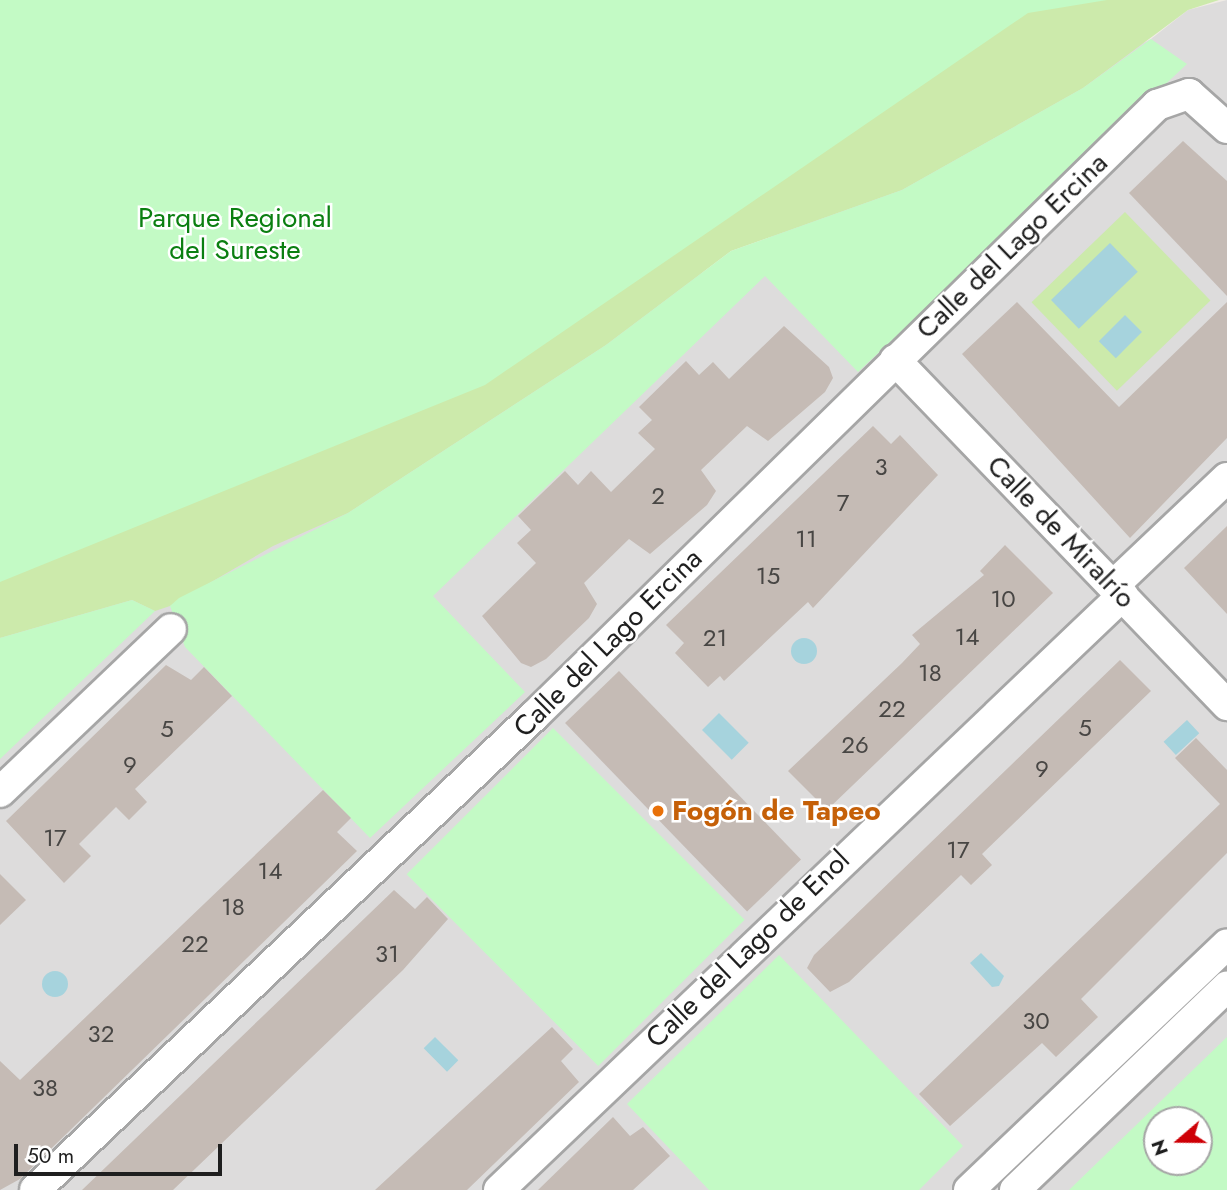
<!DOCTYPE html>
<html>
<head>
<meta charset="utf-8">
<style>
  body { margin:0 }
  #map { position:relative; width:1227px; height:1190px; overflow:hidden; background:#f0ece5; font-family:Jost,sans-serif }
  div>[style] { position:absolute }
  .residential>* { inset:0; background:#dddcdc }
  .grass>* { inset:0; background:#cceaab; transform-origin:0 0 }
  .park>* { inset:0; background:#c3fac5; transform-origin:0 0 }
  .water>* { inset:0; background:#a6d3dd; transform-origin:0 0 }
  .round { border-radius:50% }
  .building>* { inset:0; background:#c5bbb5; transform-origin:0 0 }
  .roads { filter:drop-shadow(2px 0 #a6a6a6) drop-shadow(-2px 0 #a6a6a6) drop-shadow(0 2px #a6a6a6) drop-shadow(0 -2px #a6a6a6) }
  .street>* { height:30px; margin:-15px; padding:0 15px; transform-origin:15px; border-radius:15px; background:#fff }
  .dots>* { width:19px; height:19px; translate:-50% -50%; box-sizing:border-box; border:4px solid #fff; border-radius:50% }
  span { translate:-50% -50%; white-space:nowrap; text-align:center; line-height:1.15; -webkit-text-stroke:5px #fff; paint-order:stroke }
  .number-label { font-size:24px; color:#484644 }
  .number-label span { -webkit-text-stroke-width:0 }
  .park-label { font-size:28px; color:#0b7f11 }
  .street-label { font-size:28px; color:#1f1f1f }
  .food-label { font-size:28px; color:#c56008; font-weight:700 }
  .left { translate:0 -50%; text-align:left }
  .north { position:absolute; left:1143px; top:1106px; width:70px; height:70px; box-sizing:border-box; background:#fff; border:2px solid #a5a5a5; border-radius:50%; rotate:250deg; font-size:19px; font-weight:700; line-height:28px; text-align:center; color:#1f1f1f }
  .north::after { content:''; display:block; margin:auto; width:24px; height:32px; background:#ce0006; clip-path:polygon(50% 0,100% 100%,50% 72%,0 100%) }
  .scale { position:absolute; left:14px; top:1144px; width:208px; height:32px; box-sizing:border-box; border:4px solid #1f1f1f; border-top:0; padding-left:9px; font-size:21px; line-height:24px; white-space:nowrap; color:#1f1f1f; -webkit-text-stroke:5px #fff; paint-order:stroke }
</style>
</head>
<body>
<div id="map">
  <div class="residential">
    <div style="clip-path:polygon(evenodd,1227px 0,1227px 1190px,0 1190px,0 638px,1151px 39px,1188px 10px,1227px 0,1157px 1120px,1199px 1120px,1199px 1162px,1157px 1162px,1157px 1120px)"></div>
  </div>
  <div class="grass">
    <div style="clip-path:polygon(0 0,1219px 0,1188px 10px,1083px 88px,902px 190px,731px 251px,606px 345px,348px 513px,273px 546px,170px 606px,155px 611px,132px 600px,0 638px)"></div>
    <div style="left:1125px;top:212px;width:123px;height:130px;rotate:46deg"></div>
  </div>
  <div class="park">
    <div style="clip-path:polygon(0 0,1107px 0,1028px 13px,485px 385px,0 582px)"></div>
    <div style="clip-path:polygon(1151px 39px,1187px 64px,858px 372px,765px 276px,433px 596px,525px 692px,370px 838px,185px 647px,170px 606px,179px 598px,348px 513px,606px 345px,731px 251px,902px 190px,1083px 88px)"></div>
    <div style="clip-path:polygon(132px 600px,155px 611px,0 759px,0 638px)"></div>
    <div style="left:553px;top:728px;width:271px;height:207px;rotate:45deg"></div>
    <div style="clip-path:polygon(779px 955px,963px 1146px,919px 1190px,709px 1190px,627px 1104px)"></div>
    <div style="clip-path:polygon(evenodd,1227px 1037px,1227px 1190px,1069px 1190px,1227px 1037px,1157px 1120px,1199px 1120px,1199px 1162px,1157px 1162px,1157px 1120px)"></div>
  </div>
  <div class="water">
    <div style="left:1110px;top:243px;width:40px;height:82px;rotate:46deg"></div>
    <div style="left:1125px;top:315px;width:24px;height:37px;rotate:45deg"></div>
    <div class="round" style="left:791px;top:638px;width:26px;height:26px"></div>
    <div style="left:719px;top:713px;width:42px;height:24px;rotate:45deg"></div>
    <div style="left:1187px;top:720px;width:18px;height:32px;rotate:47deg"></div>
    <div style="clip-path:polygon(981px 953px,1004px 976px,999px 986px,992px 987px,970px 963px)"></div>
    <div class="round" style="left:42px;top:971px;width:26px;height:26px"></div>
    <div style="left:435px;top:1037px;width:33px;height:16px;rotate:45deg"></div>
  </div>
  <div class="building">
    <div style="clip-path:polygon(1183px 141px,1227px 181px,1227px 296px,1129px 193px)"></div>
    <div style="clip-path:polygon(1017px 302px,1119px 407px,1227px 302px,1227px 438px,1130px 538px,962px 354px)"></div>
    <div style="clip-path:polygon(784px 326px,829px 367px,833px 378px,825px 392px,768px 441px,747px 426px,701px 470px,716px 491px,707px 505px,650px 554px,629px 539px,584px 583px,597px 604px,589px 618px,546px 659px,531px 667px,521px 663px,482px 616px,536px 563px,517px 543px,531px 530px,518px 516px,565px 471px,578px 485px,591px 471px,611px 492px,655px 449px,638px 433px,652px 420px,639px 407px,686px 361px,699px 375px,713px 362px,729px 379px)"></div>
    <div style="clip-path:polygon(873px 426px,891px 444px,900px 435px,938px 475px,813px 608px,808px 602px,724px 681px,720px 676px,708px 687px,675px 653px,684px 643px,666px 625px)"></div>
    <div style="clip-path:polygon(1227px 526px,1227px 614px,1184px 568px)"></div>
    <div style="clip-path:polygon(1005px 545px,1053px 593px,827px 810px,788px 771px,902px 663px,920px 644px,912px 635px,984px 575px,980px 571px)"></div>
    <div style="clip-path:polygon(1120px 660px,1151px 691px,982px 854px,992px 865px,971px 885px,961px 875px,849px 982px,830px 992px,807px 968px,814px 955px)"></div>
    <div style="clip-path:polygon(166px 665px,191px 680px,204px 667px,232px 696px,135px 789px,147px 802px,129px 820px,116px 807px,79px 844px,91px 856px,64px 883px,6px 821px)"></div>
    <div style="left:619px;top:671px;width:262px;height:75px;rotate:46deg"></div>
    <div style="clip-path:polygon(1196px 738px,1227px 770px,1227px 853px,1081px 999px,1098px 1017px,1056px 1057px,1042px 1043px,950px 1126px,919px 1094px,1220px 804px,1175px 758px)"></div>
    <div style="clip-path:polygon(323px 790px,351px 818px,337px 832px,357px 851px,20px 1179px,0 1190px,0 1061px,20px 1080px)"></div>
    <div style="clip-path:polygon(0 874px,26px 900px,0 925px)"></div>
    <div style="clip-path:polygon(394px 890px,415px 909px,427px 897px,448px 919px,403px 970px,173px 1190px,82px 1190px)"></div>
    <div style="clip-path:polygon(552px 1027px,573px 1049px,561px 1061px,579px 1082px,467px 1190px,375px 1190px)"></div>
    <div style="clip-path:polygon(613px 1117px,630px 1136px,643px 1127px,670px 1156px,633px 1190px,538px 1190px)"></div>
  </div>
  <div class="roads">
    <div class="street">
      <div style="left:895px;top:360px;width:479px;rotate:46.1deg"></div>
      <div style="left:1113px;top:586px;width:157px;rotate:-43.5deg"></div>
      <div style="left:0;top:792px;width:236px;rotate:-43.6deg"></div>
      <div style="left:35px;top:1190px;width:688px;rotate:-43.53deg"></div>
      <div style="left:534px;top:716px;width:873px;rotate:-44.44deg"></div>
      <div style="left:1157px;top:105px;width:34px;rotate:-19deg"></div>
      <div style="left:1189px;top:94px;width:51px;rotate:41.8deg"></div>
      <div style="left:499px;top:1190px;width:862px;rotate:-43.64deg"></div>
      <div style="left:969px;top:1190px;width:356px;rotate:-43.6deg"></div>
      <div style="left:1015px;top:1190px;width:294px;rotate:-43.8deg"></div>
    </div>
  </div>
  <div class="dots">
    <div style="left:658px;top:811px;background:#e8710a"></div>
  </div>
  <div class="number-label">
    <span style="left:881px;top:467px">3</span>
    <span style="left:658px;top:496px">2</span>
    <span style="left:843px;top:503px">7</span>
    <span style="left:806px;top:539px">11</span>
    <span style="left:768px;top:576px">15</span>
    <span style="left:1003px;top:599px">10</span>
    <span style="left:967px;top:637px">14</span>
    <span style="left:715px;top:638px">21</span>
    <span style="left:930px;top:673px">18</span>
    <span style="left:892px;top:709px">22</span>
    <span style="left:1085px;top:728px">5</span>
    <span style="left:167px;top:729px">5</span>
    <span style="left:855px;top:745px">26</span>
    <span style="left:130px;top:765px">9</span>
    <span style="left:1042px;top:769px">9</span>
    <span style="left:55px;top:838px">17</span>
    <span style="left:958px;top:850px">17</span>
    <span style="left:270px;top:871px">14</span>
    <span style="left:233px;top:907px">18</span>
    <span style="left:195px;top:944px">22</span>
    <span style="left:387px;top:954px">31</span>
    <span style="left:1036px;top:1021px">30</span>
    <span style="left:101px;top:1034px">32</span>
    <span style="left:45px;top:1088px">38</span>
  </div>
  <div class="park-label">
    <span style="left:235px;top:234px">Parque Regional<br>del Sureste</span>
  </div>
  <div class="street-label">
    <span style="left:1012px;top:246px;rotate:-44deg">Calle del Lago Ercina</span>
    <span style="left:1061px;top:532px;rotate:46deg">Calle de Miralrío</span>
    <span style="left:608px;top:643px;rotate:-45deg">Calle del Lago Ercina</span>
    <span style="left:748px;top:949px;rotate:-44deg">Calle del Lago de Enol</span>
  </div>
  <div class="food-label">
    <span class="left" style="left:672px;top:811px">Fogón de Tapeo</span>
  </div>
  <div class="north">N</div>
  <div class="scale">50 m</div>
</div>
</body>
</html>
